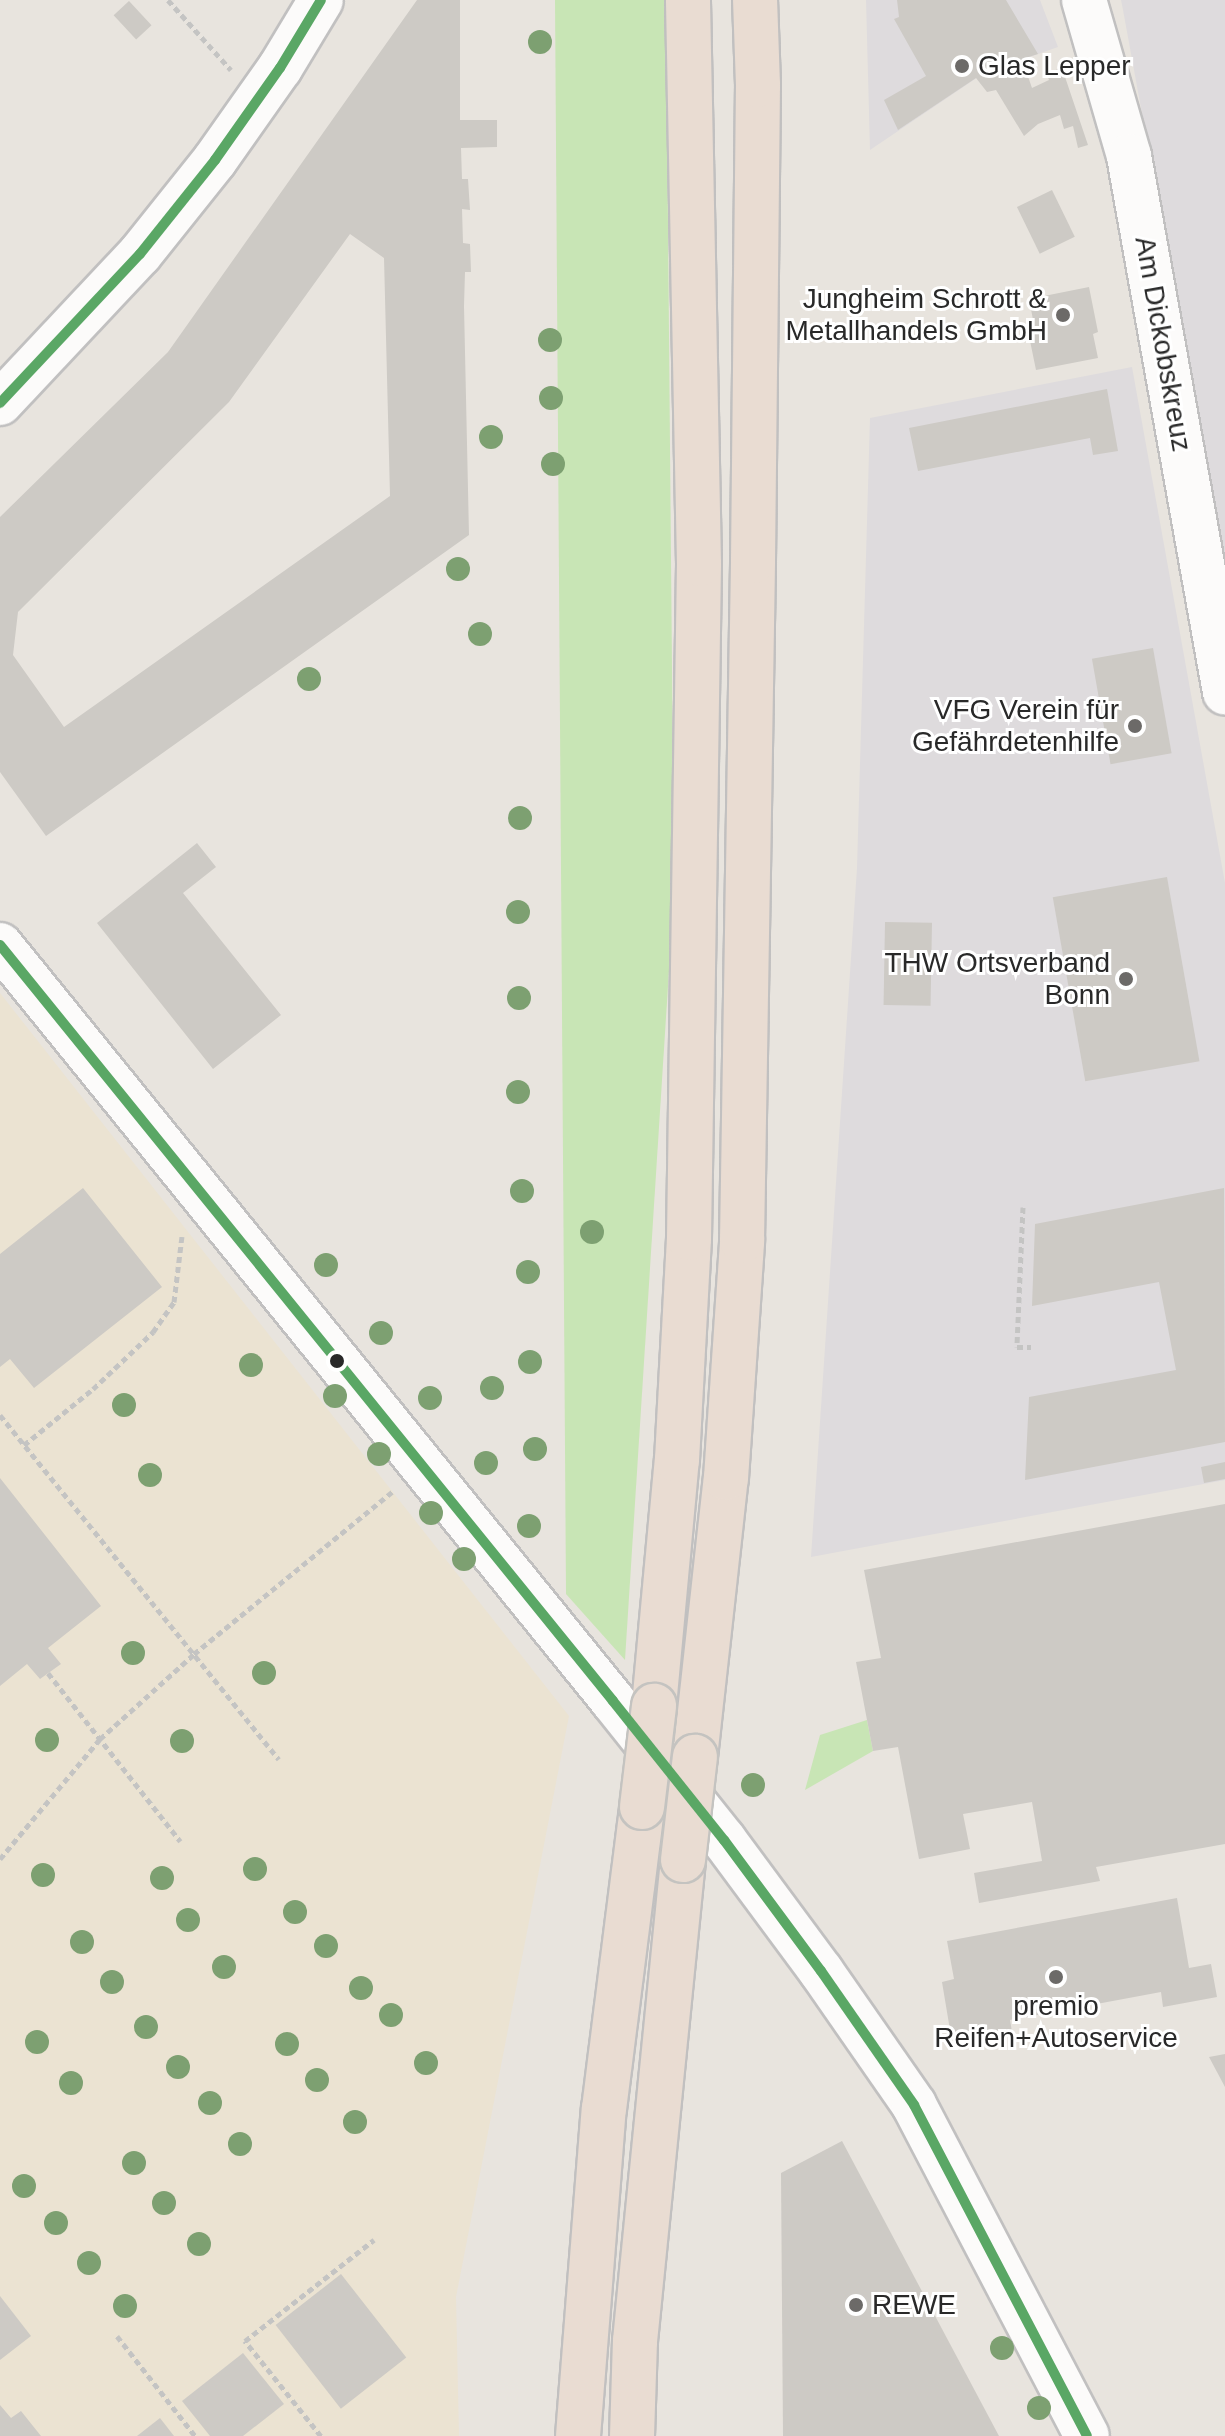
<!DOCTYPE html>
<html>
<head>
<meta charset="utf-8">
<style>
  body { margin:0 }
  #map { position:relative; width:1225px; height:2436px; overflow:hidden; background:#e8e4de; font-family:Arial,sans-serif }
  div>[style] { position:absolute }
  .industrial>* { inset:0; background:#dedbdd }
  .education>* { inset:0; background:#ebe3d2 }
  .green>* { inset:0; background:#c8e5b5 }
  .building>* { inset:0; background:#cdcac5; transform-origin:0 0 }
  .path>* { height:5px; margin-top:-2.5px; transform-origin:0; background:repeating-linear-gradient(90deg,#c4c4c3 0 6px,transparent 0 10px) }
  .roads { filter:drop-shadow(2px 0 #c1c0c0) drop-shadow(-2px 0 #c1c0c0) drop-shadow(0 2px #c1c0c0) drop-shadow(0 -2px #c1c0c0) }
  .minor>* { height:44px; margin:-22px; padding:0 22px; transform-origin:22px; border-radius:22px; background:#fcfbfa }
  .tertiary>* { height:44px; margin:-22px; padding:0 22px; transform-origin:22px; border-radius:22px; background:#fcfbfa }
  .motorway>* { height:44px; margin:-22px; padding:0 22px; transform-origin:22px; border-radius:22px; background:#e9dcd2 }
  .bridges { filter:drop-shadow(2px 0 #c4c3c0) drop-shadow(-2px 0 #c4c3c0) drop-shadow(0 2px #c4c3c0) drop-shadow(0 -2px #c4c3c0) }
  .motorway-bridge>* { height:44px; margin:-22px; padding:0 22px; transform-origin:22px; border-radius:22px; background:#e9dcd2 }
  .bus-1>* { height:10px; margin:-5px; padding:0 5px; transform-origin:5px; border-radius:5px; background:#5aa765 }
  .trees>* { width:24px; height:24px; margin:-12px; border-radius:50%; background:#7da071 }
  .dots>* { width:22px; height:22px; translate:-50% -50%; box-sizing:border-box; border:4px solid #fff; border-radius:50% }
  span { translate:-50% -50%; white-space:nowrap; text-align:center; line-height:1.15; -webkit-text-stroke:6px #fff; paint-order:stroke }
  .poi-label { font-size:28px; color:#292929 }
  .left { translate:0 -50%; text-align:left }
  .right { translate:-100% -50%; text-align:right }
  .street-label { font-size:28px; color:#292929 }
</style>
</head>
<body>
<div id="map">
  <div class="industrial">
    <div style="clip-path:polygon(866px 0,1040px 0,1058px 47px,984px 73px,870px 150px)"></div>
    <div style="clip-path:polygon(1121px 0,1225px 0,1225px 566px,1123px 10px)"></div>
    <div style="clip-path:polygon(1132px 367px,1225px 883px,1225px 1480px,811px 1557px,857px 868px,870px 418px)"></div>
  </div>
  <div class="education">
    <div style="clip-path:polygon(0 993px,569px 1716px,456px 2297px,459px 2436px,0 2436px)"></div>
  </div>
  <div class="green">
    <div style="clip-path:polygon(555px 0,666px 0,674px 892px,625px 1660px,566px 1594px)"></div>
    <div style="clip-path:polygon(867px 1720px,873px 1751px,805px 1790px,820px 1735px)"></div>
  </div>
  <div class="building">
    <div style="clip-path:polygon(evenodd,417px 0,460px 0,460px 120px,497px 120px,497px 147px,461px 148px,462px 179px,468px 179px,470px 210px,462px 209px,463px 243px,470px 244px,471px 272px,465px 272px,464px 306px,469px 535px,46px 836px,0 772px,0 517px,168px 352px,417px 0,350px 234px,384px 258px,390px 496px,64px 727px,13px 655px,18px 612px,229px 402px,350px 234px)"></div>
    <div style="clip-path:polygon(897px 0,1006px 0,1038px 54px,1022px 59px,1032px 88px,1049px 80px,1046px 73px,1062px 68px,1088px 145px,1078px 148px,1073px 126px,1064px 129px,1060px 115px,1038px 124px,1024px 136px,996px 90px,987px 92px,976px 78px,898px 130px,884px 100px,926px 76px,894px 19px,899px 17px)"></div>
    <div style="left:129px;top:1px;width:33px;height:21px;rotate:47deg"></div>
    <div style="left:1052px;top:190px;width:52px;height:39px;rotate:64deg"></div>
    <div style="clip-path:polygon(1089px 287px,1098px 332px,1093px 334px,1098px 358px,1036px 370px,1028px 331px,1035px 330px,1029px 299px)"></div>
    <div style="clip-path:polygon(1107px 389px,1118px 451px,1093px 455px,1090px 438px,918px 471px,909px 428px)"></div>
    <div style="left:1153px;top:648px;width:107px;height:62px;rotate:80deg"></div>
    <div style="clip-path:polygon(197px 843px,216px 867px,183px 893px,281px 1015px,213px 1069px,97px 923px)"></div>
    <div style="left:1167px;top:877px;width:187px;height:116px;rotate:80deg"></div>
    <div style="left:885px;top:922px;width:47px;height:83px;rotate:1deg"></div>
    <div style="clip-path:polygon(83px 1188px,162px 1287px,34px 1388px,10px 1359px,0 1367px,0 1254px)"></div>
    <div style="clip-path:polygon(1224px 1188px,1225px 1442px,1025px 1480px,1029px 1397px,1176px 1370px,1159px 1282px,1032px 1306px,1035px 1224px)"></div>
    <div style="clip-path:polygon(1225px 1462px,1225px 1479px,1204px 1483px,1201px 1467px)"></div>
    <div style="clip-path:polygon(0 1478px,101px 1606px,48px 1648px,61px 1664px,40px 1679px,27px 1664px,0 1686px)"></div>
    <div style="clip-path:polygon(1225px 1504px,1225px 1844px,1096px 1867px,1100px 1881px,979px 1903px,974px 1873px,1042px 1861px,1032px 1802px,963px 1814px,970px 1849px,919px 1859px,898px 1747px,873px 1751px,867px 1720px,856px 1662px,881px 1658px,864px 1570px)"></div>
    <div style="clip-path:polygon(1177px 1898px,1189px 1968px,1211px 1964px,1217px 1997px,1163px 2007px,1161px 1992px,1010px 2020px,1012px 2032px,952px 2042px,942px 1982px,954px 1979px,947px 1941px)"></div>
    <div style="clip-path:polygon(1225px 2054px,1225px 2087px,1209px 2057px)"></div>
    <div style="clip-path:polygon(842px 2141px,999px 2436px,783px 2436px,781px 2173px)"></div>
    <div style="left:341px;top:2274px;width:106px;height:83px;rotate:52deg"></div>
    <div style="clip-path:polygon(0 2296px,31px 2336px,0 2360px)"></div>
    <div style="clip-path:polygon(243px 2353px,284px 2404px,243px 2436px,210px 2436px,182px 2401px)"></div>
    <div style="clip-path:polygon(0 2405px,11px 2418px,21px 2411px,41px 2436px,0 2436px)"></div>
    <div style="clip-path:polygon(160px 2418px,174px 2436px,137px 2436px)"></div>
  </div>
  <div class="path">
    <div style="left:168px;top:0;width:94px;rotate:48deg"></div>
    <div style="left:1023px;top:1207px;width:140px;rotate:92.5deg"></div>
    <div style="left:1017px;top:1347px;width:14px"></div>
    <div style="left:0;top:1415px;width:443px;rotate:51deg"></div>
    <div style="left:24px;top:1445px;width:89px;rotate:-39.1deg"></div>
    <div style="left:93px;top:1389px;width:83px;rotate:-43.5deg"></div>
    <div style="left:153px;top:1332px;width:37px;rotate:-55deg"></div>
    <div style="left:174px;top:1302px;width:66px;rotate:-83.1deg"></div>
    <div style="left:48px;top:1673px;width:214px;rotate:51.8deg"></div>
    <div style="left:0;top:1859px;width:156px;rotate:-50.2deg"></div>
    <div style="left:100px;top:1739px;width:127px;rotate:-42.1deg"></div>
    <div style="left:194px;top:1654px;width:256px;rotate:-39.3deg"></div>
    <div style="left:117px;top:2336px;width:127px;rotate:52deg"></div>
    <div style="left:321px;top:2436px;width:122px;rotate:-128.7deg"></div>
    <div style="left:245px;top:2341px;width:164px;rotate:-38.1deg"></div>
  </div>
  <div class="roads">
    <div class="minor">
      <div style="left:1084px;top:0;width:162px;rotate:73.9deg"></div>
      <div style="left:1129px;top:156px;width:545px;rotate:79.85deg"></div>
      <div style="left:0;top:945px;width:973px;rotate:50.96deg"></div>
      <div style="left:613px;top:1701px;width:178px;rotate:51.4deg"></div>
      <div style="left:724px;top:1840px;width:163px;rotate:53.5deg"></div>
      <div style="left:821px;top:1971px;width:163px;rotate:55.2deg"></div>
      <div style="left:914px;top:2105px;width:373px;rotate:62.4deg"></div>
    </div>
    <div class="tertiary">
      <div style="left:0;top:403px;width:204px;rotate:-46.8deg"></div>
      <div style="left:140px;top:254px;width:120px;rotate:-51.4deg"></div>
      <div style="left:215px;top:160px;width:113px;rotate:-54.8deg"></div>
      <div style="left:280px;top:68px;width:79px;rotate:-58.9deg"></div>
    </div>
    <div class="motorway">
      <div style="left:654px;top:1706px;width:247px;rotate:-84.7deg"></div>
      <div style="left:677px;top:1460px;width:222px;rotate:-86.9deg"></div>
      <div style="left:689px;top:1238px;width:674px;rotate:-89.15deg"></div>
      <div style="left:699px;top:564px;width:564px;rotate:-91.12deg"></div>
      <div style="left:695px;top:1757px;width:281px;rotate:-83.7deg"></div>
      <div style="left:726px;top:1478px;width:238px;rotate:-86.1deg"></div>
      <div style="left:742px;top:1241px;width:680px;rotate:-89.07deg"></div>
      <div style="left:753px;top:561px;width:476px;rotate:-89.4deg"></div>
      <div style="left:758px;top:85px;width:85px;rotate:-92deg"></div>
      <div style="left:578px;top:2436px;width:328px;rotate:-85.5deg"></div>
      <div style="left:604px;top:2109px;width:304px;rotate:-82.8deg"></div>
      <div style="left:632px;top:2436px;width:95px;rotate:-88.2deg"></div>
      <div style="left:635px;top:2341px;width:483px;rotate:-84.3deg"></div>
    </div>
  </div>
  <div class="bridges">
    <div class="motorway-bridge">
      <div style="left:642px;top:1807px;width:102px;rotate:-83.2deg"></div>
      <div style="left:683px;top:1860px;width:104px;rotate:-83.4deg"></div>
    </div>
  </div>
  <div class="bus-1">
    <div style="left:0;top:403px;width:204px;rotate:-46.8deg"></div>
    <div style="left:140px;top:254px;width:120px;rotate:-51.4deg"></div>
    <div style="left:215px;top:160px;width:113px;rotate:-54.8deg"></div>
    <div style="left:280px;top:68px;width:79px;rotate:-58.9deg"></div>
    <div style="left:0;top:945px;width:973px;rotate:50.96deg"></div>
    <div style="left:613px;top:1701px;width:178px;rotate:51.4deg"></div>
    <div style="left:724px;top:1840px;width:163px;rotate:53.5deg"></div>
    <div style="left:821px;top:1971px;width:163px;rotate:55.2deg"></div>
    <div style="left:914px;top:2105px;width:373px;rotate:62.4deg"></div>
  </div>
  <div class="trees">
    <div style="left:540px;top:42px"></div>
    <div style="left:550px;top:340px"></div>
    <div style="left:551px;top:398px"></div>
    <div style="left:491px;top:437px"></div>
    <div style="left:553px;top:464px"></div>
    <div style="left:458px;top:569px"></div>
    <div style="left:480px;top:634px"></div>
    <div style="left:309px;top:679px"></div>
    <div style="left:520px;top:818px"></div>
    <div style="left:518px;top:912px"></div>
    <div style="left:519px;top:998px"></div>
    <div style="left:518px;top:1092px"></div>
    <div style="left:522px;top:1191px"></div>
    <div style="left:592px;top:1232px"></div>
    <div style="left:326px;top:1265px"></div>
    <div style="left:528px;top:1272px"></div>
    <div style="left:381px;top:1333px"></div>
    <div style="left:530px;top:1362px"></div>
    <div style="left:251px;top:1365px"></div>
    <div style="left:492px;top:1388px"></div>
    <div style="left:335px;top:1396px"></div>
    <div style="left:430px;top:1398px"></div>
    <div style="left:124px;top:1405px"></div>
    <div style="left:535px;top:1449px"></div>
    <div style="left:379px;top:1454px"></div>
    <div style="left:486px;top:1463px"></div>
    <div style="left:150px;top:1475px"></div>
    <div style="left:431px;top:1513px"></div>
    <div style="left:529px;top:1526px"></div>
    <div style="left:464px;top:1559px"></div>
    <div style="left:133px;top:1653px"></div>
    <div style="left:264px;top:1673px"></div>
    <div style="left:47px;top:1740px"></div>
    <div style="left:182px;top:1741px"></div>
    <div style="left:753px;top:1785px"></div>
    <div style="left:255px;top:1869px"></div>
    <div style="left:43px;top:1875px"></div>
    <div style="left:162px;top:1878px"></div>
    <div style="left:295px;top:1912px"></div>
    <div style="left:188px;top:1920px"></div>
    <div style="left:82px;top:1942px"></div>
    <div style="left:326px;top:1946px"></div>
    <div style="left:224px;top:1967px"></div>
    <div style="left:112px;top:1982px"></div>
    <div style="left:361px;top:1988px"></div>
    <div style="left:391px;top:2015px"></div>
    <div style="left:146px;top:2027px"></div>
    <div style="left:37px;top:2042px"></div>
    <div style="left:287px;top:2044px"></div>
    <div style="left:426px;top:2063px"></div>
    <div style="left:178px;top:2067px"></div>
    <div style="left:317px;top:2080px"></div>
    <div style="left:71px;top:2083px"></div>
    <div style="left:210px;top:2103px"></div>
    <div style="left:355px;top:2122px"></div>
    <div style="left:240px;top:2144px"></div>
    <div style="left:134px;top:2163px"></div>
    <div style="left:24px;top:2186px"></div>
    <div style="left:164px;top:2203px"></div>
    <div style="left:56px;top:2223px"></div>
    <div style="left:199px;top:2244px"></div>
    <div style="left:89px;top:2263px"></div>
    <div style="left:125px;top:2306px"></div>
    <div style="left:1002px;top:2348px"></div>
    <div style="left:1039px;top:2408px"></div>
  </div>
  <div class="dots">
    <div style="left:962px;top:66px;background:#6c6a68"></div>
    <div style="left:1063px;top:315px;background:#6c6a68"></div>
    <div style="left:1135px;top:726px;background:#6c6a68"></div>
    <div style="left:1126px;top:979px;background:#6c6a68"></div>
    <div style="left:337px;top:1361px;background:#292929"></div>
    <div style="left:1056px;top:1977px;background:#6c6a68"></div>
    <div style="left:856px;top:2305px;background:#6c6a68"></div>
  </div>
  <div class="poi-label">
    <span class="left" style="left:978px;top:66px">Glas Lepper</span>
    <span class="right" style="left:1047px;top:315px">Jungheim Schrott &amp;<br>Metallhandels GmbH</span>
    <span class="right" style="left:1119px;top:726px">VFG Verein für<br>Gefährdetenhilfe</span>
    <span class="right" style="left:1110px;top:979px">THW Ortsverband<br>Bonn</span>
    <span style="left:1056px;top:2022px">premio<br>Reifen+Autoservice</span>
    <span class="left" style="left:872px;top:2305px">REWE</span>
  </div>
  <div class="street-label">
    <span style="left:1163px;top:344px;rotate:80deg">Am Dickobskreuz</span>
  </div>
</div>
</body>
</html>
